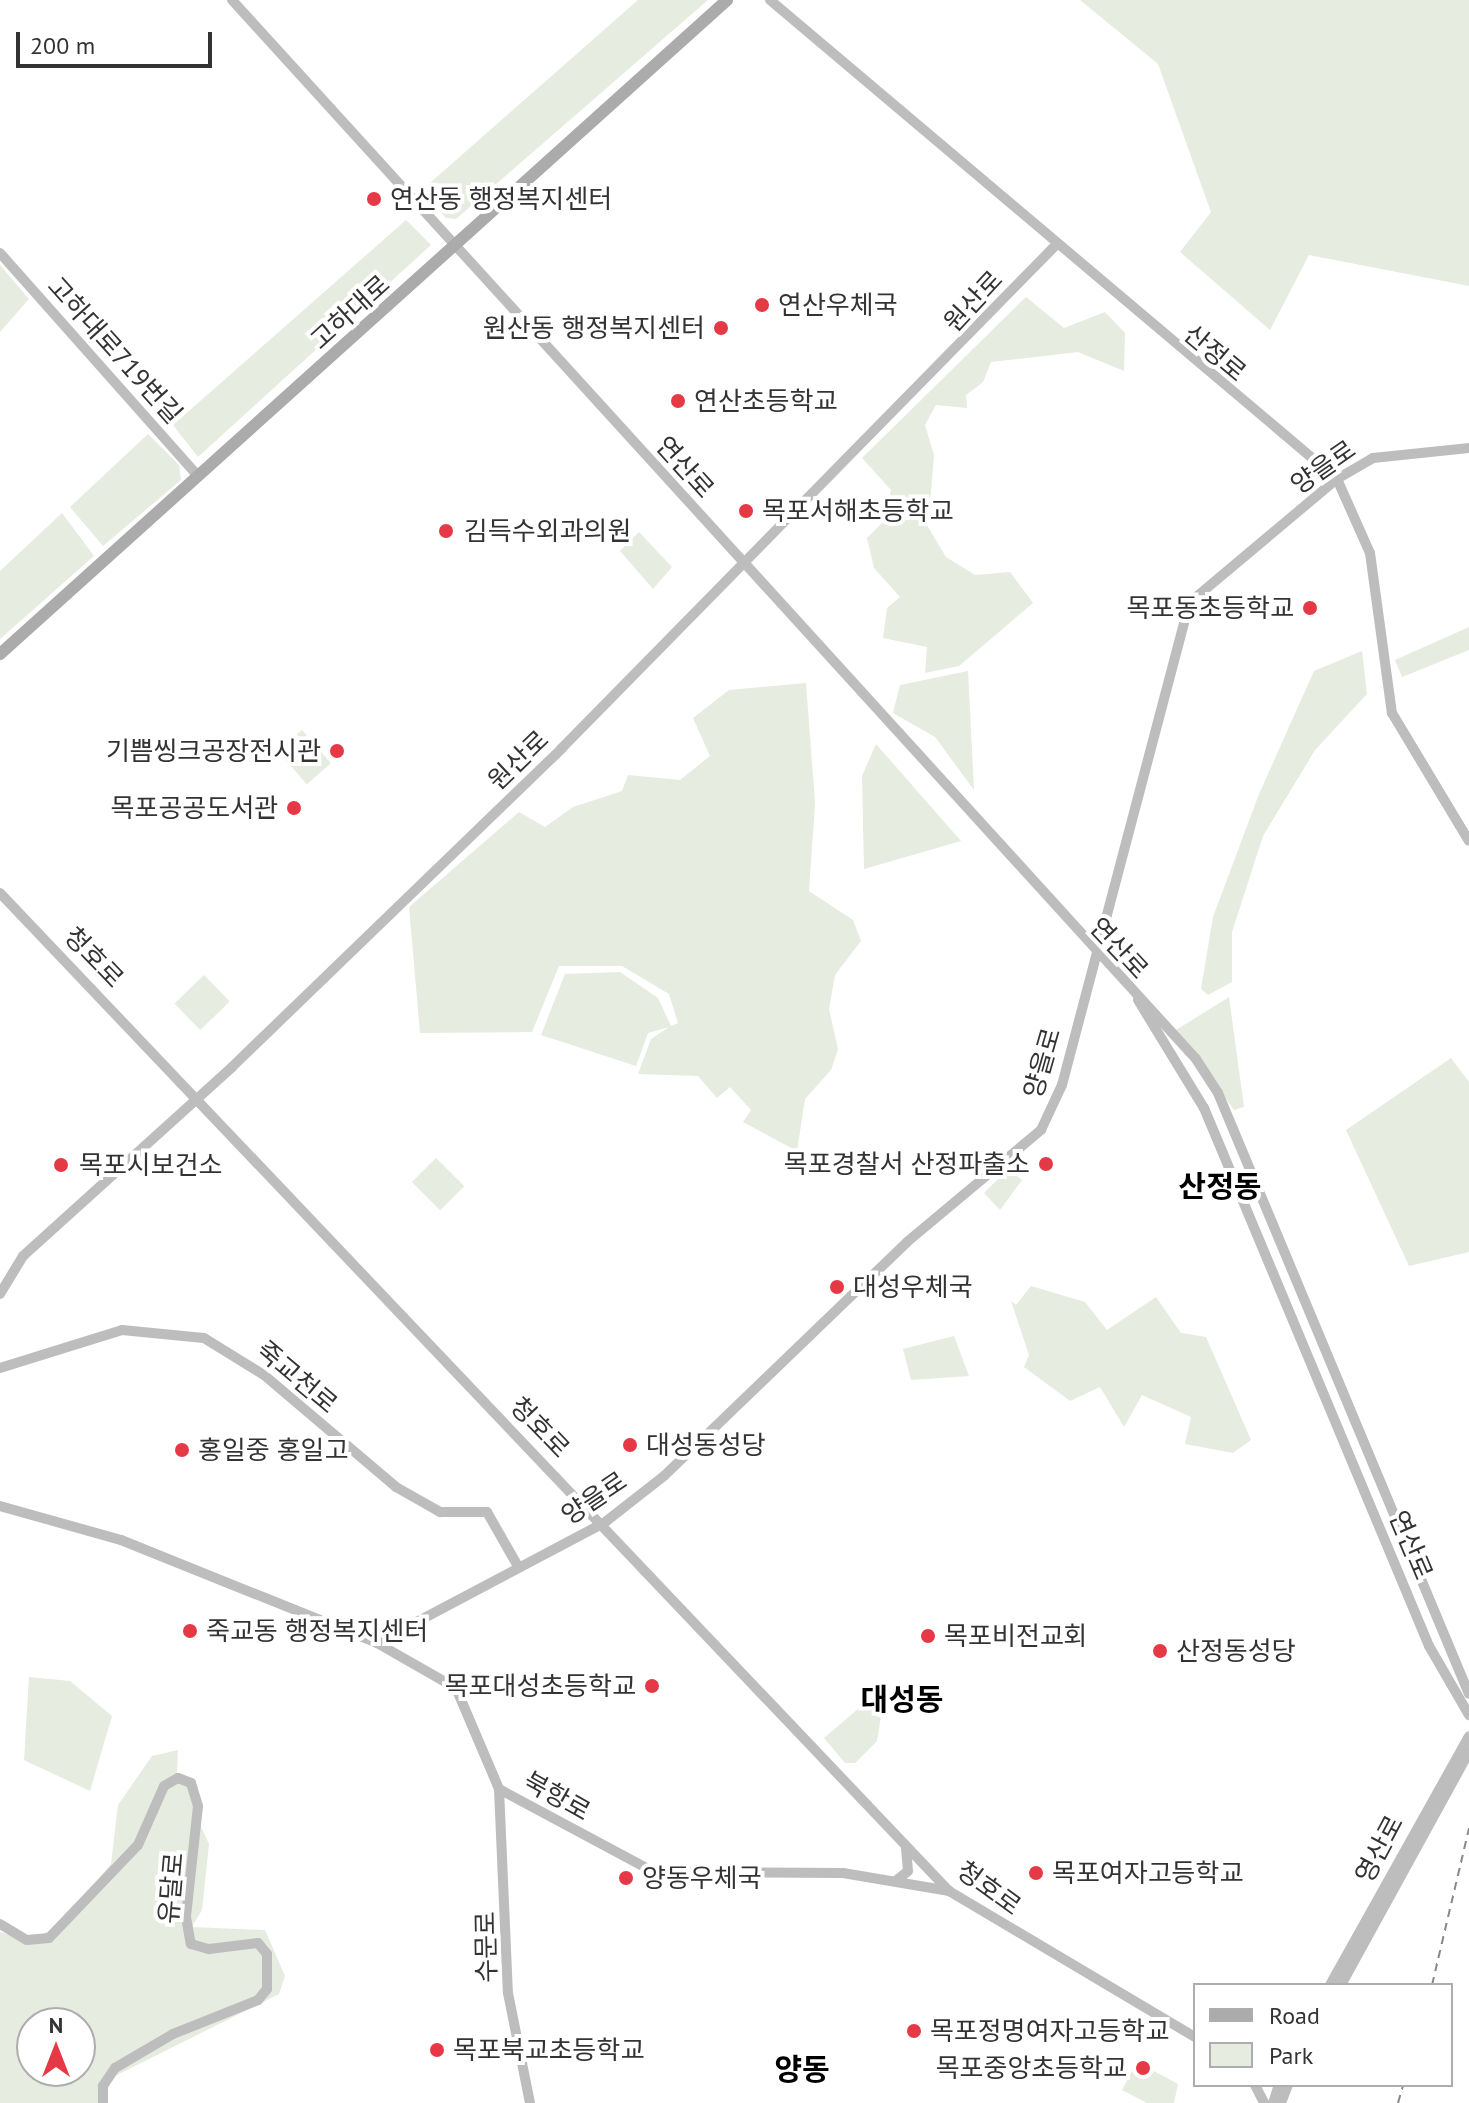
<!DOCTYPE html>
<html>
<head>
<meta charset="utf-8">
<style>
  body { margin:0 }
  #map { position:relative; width:1469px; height:2103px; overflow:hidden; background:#fff; font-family:"PT Sans","Noto Sans KR",sans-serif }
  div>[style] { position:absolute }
  .green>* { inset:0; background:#e6ecdf; transform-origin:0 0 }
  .secondary>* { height:10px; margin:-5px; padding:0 5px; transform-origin:5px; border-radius:5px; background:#bdbdbd }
  .primary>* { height:12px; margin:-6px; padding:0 6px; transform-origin:6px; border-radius:6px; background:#ababab }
  .rail>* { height:2px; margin-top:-1px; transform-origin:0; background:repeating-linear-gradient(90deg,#888 0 8px,transparent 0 14px) }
  .dots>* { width:22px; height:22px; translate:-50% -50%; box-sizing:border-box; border:4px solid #fff; border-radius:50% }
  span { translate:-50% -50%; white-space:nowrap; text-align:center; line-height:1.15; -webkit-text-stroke:8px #fff; paint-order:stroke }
  .poi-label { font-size:26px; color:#333 }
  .left { translate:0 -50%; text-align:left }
  .right { translate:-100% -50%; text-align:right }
  .street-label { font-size:26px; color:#333 }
  .quarter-label { font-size:30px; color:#000; font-weight:700 }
  .legend { position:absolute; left:1193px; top:1983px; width:260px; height:104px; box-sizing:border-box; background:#fff; border:2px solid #adadad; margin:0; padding:10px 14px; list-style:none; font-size:24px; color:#333 }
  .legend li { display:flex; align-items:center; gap:16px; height:40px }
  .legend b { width:40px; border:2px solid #adadad }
  .north { position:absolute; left:16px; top:2007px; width:80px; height:80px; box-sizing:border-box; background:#fff; border:2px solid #adadad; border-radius:50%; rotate:0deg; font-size:22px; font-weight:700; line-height:32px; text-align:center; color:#333 }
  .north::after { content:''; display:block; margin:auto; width:28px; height:36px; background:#e63946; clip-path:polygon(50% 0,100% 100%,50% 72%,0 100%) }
  .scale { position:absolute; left:16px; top:32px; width:196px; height:36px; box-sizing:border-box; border:4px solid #333; border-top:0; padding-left:10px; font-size:24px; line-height:28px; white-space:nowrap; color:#333; -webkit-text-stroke:6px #fff; paint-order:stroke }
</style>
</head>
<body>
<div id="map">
  <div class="green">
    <div style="clip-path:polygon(638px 0,708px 0,456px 219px,446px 218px,422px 190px)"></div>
    <div style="clip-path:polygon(1080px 0,1469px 0,1469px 286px,1309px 255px,1270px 330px,1180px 252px,1211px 212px,1158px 64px)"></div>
    <div style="clip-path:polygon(406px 220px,431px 245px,198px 457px,173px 425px)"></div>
    <div style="clip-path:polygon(0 265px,29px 299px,0 332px)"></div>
    <div style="clip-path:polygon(1026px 297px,1064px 328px,1105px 312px,1125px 333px,1124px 371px,1078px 352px,991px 362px,983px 382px,966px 395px,967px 408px,936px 405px,925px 425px,934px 455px,928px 527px,946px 557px,975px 575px,1010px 572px,1033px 603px,959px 666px,925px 673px,927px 647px,883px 638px,887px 608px,900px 597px,874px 568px,867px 538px,884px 521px,891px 490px,862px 458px)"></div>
    <div style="clip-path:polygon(148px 434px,179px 465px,181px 480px,103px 546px,70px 507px)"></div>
    <div style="clip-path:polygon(62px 513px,94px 556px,0 639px,0 571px)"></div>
    <div style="clip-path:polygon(639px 532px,672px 567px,653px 589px,620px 551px)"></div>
    <div style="clip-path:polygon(1469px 627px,1469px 650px,1402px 677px,1395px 660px)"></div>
    <div style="clip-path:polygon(1362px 651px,1367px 694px,1315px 750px,1263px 836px,1232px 932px,1232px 982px,1208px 995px,1201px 989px,1213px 917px,1259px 794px,1314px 671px)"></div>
    <div style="clip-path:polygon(968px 671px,974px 790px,935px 737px,893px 713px,900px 685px)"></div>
    <div style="clip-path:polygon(806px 683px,815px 803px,809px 891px,853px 920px,861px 941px,835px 975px,829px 1009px,838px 1049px,831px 1070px,805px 1099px,797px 1151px,743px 1122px,751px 1110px,730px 1087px,717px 1098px,698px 1076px,638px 1074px,651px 1039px,669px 1027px,648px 1033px,636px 1066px,541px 1035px,565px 974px,620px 972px,658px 998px,671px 1026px,678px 1023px,669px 994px,622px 966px,559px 966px,532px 1032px,420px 1033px,409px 907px,519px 812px,545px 827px,573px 807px,622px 791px,628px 775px,680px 780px,710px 756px,693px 718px,729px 690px)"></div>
    <div style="left:302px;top:730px;width:44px;height:32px;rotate:49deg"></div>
    <div style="clip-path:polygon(876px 744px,961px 841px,864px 869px,862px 776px)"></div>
    <div style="left:204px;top:975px;width:37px;height:41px;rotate:46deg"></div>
    <div style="clip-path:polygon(1229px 997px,1244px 1107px,1234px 1110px,1176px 1030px)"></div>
    <div style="clip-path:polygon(1451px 1058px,1469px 1082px,1469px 1252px,1409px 1266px,1346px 1130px)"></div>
    <div style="left:436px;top:1158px;width:40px;height:34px;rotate:45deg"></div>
    <div style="clip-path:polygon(1008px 1169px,1022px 1180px,1000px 1210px,984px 1193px)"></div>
    <div style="clip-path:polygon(1031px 1286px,1085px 1302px,1107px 1330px,1156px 1297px,1181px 1333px,1206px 1337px,1251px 1440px,1233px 1453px,1185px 1444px,1191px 1417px,1142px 1395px,1124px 1427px,1100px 1387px,1070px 1401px,1024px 1367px,1029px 1355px,1011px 1301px,1016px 1305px)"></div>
    <div style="clip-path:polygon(954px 1336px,969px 1376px,911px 1380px,903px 1349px)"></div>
    <div style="clip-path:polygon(29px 1677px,70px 1681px,112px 1716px,90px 1791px,24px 1760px)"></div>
    <div style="clip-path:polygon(886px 1685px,877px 1741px,855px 1763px,845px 1763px,824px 1738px)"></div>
    <div style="clip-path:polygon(evenodd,178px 1750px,177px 1773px,198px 1789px,198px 1820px,209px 1844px,202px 1910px,192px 1927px,265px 1930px,285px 1976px,279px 1994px,109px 2079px,107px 2103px,0 2103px,0 1932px,27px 1940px,55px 1929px,111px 1864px,118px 1805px,152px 1756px,178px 1750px,32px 2023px,80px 2023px,80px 2071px,32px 2071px,32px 2023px)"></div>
    <div style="clip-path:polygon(1137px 2062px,1178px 2084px,1174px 2103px,1147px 2103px,1122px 2090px)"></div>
  </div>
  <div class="secondary">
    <div style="left:232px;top:0;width:1432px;rotate:47.69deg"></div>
    <div style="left:1196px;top:1059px;width:40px;rotate:57.1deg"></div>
    <div style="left:1218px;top:1093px;width:651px;rotate:67.33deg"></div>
    <div style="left:770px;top:0;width:742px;rotate:40.19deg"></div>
    <div style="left:1337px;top:479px;width:81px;rotate:66deg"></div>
    <div style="left:1370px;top:553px;width:162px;rotate:82.2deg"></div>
    <div style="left:1392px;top:713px;width:149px;rotate:59deg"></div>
    <div style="left:0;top:253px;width:298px;rotate:48.4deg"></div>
    <div style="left:0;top:893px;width:1377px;rotate:46.44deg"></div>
    <div style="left:949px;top:1891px;width:286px;rotate:30.7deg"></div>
    <div style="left:1138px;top:1000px;width:127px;rotate:58.6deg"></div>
    <div style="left:1204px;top:1108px;width:583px;rotate:67.3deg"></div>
    <div style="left:1429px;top:1646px;width:80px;rotate:59.9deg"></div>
    <div style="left:0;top:1294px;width:44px;rotate:-58.8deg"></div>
    <div style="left:23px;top:1256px;width:282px;rotate:-42.1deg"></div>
    <div style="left:232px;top:1067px;width:458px;rotate:-44deg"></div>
    <div style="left:561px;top:749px;width:706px;rotate:-45.52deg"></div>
    <div style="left:0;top:1368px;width:128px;rotate:-17.3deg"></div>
    <div style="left:122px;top:1330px;width:82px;rotate:5.6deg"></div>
    <div style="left:204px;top:1338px;width:70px;rotate:31.7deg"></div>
    <div style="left:264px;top:1375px;width:173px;rotate:40.3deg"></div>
    <div style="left:396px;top:1487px;width:51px;rotate:29.6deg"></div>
    <div style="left:440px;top:1512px;width:47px"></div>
    <div style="left:487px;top:1512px;width:64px;rotate:60.3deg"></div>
    <div style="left:0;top:1506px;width:126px;rotate:15.7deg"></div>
    <div style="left:121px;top:1540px;width:276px;rotate:21.9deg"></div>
    <div style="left:377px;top:1643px;width:91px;rotate:29.7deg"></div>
    <div style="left:456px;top:1688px;width:110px;rotate:66.9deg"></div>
    <div style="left:499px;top:1789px;width:204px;rotate:87.5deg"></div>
    <div style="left:508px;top:1993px;width:112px;rotate:78.7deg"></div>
    <div style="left:377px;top:1643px;width:257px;rotate:-27.9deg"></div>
    <div style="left:604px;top:1523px;width:76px;rotate:-38.1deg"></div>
    <div style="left:664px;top:1476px;width:337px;rotate:-43.9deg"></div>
    <div style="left:907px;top:1242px;width:175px;rotate:-39.9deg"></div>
    <div style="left:1041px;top:1130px;width:50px;rotate:-65deg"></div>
    <div style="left:1062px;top:1085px;width:498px;rotate:-75.2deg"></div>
    <div style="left:1189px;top:603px;width:193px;rotate:-40deg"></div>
    <div style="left:1337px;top:479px;width:42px;rotate:-30.3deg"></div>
    <div style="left:1373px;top:458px;width:97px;rotate:-5.9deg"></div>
    <div style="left:499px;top:1789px;width:176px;rotate:28.2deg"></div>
    <div style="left:654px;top:1872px;width:189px;rotate:0.3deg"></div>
    <div style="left:843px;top:1873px;width:108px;rotate:9.6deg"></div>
    <div style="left:897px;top:1880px;width:14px;rotate:-39deg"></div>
    <div style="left:908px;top:1871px;width:25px;rotate:-95deg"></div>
    <div style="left:0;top:1924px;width:31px;rotate:31deg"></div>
    <div style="left:27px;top:1940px;width:22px;rotate:-5deg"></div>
    <div style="left:49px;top:1938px;width:129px;rotate:-46.3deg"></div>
    <div style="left:138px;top:1845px;width:64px;rotate:-66.2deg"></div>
    <div style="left:164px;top:1786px;width:16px;rotate:-30deg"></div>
    <div style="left:178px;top:1778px;width:14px;rotate:21deg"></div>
    <div style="left:191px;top:1783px;width:24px;rotate:73deg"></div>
    <div style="left:198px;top:1806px;width:112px;rotate:96.2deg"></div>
    <div style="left:186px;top:1917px;width:27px;rotate:80deg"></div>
    <div style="left:191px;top:1944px;width:19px;rotate:16deg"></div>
    <div style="left:209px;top:1949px;width:49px;rotate:-7deg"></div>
    <div style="left:258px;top:1943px;width:14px;rotate:51deg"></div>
    <div style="left:267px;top:1954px;width:35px;rotate:90deg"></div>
    <div style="left:267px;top:1989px;width:14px;rotate:129deg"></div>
    <div style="left:258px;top:2000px;width:92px;rotate:158.2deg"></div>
    <div style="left:173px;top:2034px;width:67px;rotate:149.6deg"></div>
    <div style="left:115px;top:2068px;width:22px;rotate:124deg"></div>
    <div style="left:103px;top:2086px;width:17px;rotate:90deg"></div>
    <div style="left:1330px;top:1985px;width:285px;rotate:-60.8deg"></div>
    <div style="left:1341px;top:1985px;width:266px;rotate:-61.2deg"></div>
    <div style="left:1255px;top:2085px;width:20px;rotate:63deg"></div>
    <div style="left:1273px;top:2103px;width:19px;rotate:-72deg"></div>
    <div style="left:1281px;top:2103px;width:19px;rotate:-69deg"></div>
  </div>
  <div class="primary">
    <div style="left:0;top:654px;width:978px;rotate:-41.97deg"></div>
  </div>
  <div class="rail">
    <div style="left:1432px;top:1985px;width:161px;rotate:-76.7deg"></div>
    <div style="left:1398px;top:2103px;width:19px;rotate:-74deg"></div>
  </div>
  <div class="dots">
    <div style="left:374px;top:199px;background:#e63946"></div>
    <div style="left:762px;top:305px;background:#e63946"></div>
    <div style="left:721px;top:328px;background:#e63946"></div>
    <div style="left:678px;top:401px;background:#e63946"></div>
    <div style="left:746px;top:511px;background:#e63946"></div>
    <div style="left:446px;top:531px;background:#e63946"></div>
    <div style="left:1310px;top:608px;background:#e63946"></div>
    <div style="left:337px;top:751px;background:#e63946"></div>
    <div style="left:294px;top:808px;background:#e63946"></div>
    <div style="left:1046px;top:1164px;background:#e63946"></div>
    <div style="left:61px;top:1165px;background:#e63946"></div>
    <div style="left:837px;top:1287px;background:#e63946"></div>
    <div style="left:630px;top:1445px;background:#e63946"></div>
    <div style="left:182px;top:1450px;background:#e63946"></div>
    <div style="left:190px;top:1631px;background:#e63946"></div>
    <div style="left:928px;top:1636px;background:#e63946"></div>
    <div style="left:1160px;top:1651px;background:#e63946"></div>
    <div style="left:652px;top:1686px;background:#e63946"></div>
    <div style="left:1036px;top:1873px;background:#e63946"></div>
    <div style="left:626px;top:1878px;background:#e63946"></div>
    <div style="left:914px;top:2031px;background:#e63946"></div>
    <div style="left:437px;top:2050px;background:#e63946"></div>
    <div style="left:1143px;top:2068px;background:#e63946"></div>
  </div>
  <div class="poi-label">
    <span class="left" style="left:390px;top:199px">연산동 행정복지센터</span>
    <span class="left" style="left:778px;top:305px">연산우체국</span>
    <span class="right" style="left:705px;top:328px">원산동 행정복지센터</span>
    <span class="left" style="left:694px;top:401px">연산초등학교</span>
    <span class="left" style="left:762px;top:511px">목포서해초등학교</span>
    <span class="left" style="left:464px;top:531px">김득수외과의원</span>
    <span class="right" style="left:1294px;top:608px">목포동초등학교</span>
    <span class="right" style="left:321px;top:751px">기쁨씽크공장전시관</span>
    <span class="right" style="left:278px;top:808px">목포공공도서관</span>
    <span class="right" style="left:1030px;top:1164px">목포경찰서 산정파출소</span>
    <span class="left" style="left:79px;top:1165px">목포시보건소</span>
    <span class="left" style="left:853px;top:1287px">대성우체국</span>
    <span class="left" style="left:646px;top:1445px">대성동성당</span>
    <span class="left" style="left:198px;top:1450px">홍일중 홍일고</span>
    <span class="left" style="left:206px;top:1631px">죽교동 행정복지센터</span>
    <span class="left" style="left:944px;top:1636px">목포비전교회</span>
    <span class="left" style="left:1176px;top:1651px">산정동성당</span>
    <span class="right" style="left:636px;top:1686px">목포대성초등학교</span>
    <span class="left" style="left:1052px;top:1873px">목포여자고등학교</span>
    <span class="left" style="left:642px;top:1878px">양동우체국</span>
    <span class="left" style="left:930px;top:2031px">목포정명여자고등학교</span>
    <span class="left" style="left:453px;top:2050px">목포북교초등학교</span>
    <span class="right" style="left:1127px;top:2068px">목포중앙초등학교</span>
  </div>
  <div class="street-label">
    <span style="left:973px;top:301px;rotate:-47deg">원산로</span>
    <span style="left:350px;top:312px;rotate:-42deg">고하대로</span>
    <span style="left:115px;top:350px;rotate:48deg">고하대로719번길</span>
    <span style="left:1215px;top:353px;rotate:40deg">산정로</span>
    <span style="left:685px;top:467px;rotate:48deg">연산로</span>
    <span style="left:1323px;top:467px;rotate:-35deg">양을로</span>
    <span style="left:518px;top:760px;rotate:-44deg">원산로</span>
    <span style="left:1119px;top:948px;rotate:47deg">연산로</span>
    <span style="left:94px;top:957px;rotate:46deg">청호로</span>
    <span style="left:1042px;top:1063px;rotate:-74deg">양을로</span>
    <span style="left:297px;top:1377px;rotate:40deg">죽교천로</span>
    <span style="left:540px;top:1427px;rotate:46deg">청호로</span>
    <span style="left:594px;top:1498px;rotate:-34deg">양을로</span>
    <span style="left:1411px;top:1545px;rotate:67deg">연산로</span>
    <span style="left:557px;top:1796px;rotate:29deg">북항로</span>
    <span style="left:1379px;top:1849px;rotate:-62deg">영산로</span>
    <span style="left:171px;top:1888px;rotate:-85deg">유달로</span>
    <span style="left:989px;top:1888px;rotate:36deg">청호로</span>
    <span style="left:486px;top:1947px;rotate:-91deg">수문로</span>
  </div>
  <div class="quarter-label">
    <span style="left:1220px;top:1186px">산정동</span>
    <span style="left:902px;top:1699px">대성동</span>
    <span style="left:802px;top:2069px">양동</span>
  </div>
  <ul class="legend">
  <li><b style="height:10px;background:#ababab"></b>Road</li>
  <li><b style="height:22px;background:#e6ecdf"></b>Park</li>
  </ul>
  <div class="north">N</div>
  <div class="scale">200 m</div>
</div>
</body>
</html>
